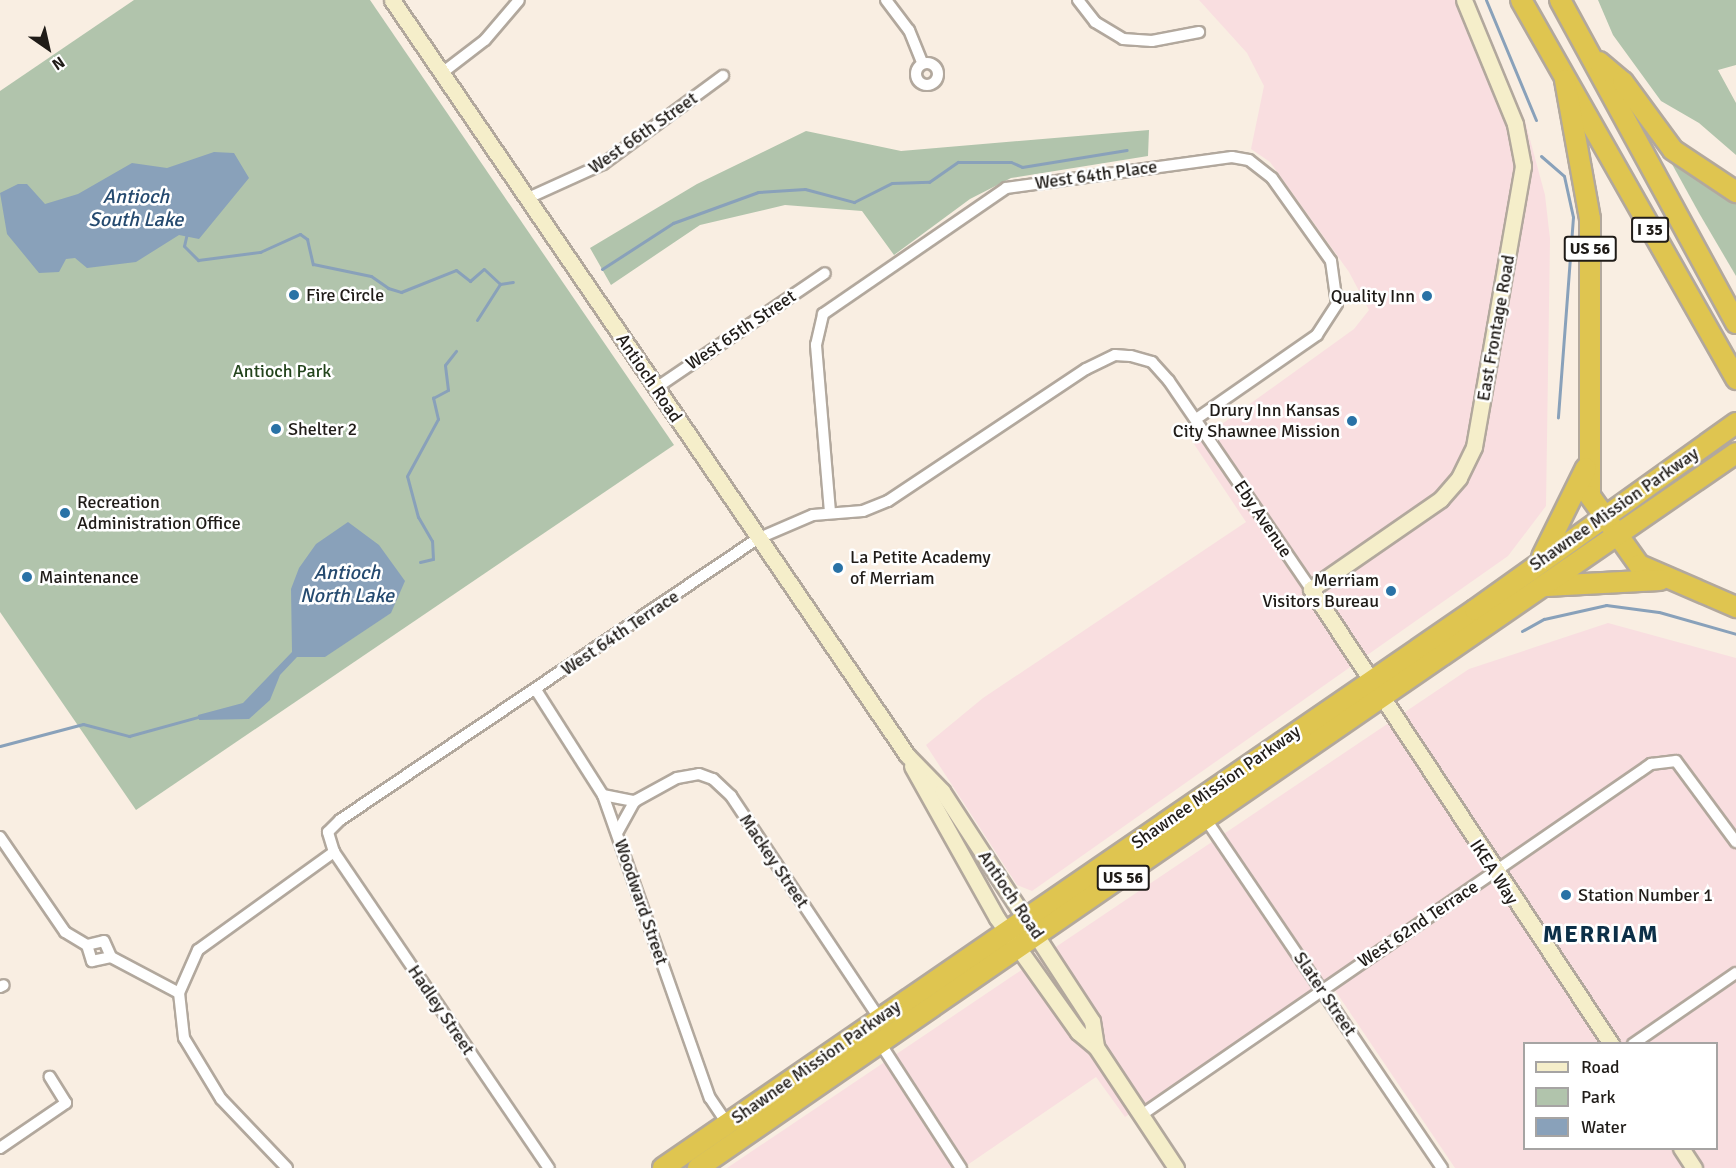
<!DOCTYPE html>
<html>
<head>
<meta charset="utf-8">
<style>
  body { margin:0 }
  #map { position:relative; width:1736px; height:1168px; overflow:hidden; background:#f9eee2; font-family:Signika,sans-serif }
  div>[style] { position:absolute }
  .commercial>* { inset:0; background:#f9dee0 }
  .green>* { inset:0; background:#b1c4ac }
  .water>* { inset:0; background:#89a1ba }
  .stream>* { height:3px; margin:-1.5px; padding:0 1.5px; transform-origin:1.5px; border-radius:1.5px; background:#89a1ba }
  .roads { filter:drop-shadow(2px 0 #b2a89d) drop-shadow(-2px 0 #b2a89d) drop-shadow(0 2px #b2a89d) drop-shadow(0 -2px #b2a89d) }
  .street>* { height:10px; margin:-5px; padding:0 5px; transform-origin:5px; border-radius:5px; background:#fff }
  .street>.ring { margin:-5px; padding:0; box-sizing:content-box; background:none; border:10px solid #fff; border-radius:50% }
  .secondary>* { height:15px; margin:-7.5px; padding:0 7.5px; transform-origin:7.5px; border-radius:7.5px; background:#f5eeca }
  .highway>* { height:20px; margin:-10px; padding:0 10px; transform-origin:10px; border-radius:10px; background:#dfc550 }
  .dots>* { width:16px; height:16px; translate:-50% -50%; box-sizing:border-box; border:3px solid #fff; border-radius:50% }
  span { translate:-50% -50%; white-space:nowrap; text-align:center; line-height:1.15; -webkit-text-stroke:5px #fff; paint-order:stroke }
  .shield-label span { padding:2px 4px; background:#fff; border:2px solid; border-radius:4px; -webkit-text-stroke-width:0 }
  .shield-label { font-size:16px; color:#201c18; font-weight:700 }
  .street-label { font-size:18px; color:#201c18 }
  .poi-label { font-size:18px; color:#201c18 }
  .left { translate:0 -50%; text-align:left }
  .right { translate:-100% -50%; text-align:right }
  .park-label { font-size:18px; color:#23441c }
  .water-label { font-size:20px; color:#254a6f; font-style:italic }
  .district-label { font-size:24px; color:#0c2f48; font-weight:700; letter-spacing:1.5px }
  .legend { position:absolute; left:1523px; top:1042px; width:195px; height:108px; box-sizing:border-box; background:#fff; border:2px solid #a6a4a3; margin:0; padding:8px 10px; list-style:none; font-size:18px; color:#201c18 }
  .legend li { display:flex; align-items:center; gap:12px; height:30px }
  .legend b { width:30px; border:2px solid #a6a4a3 }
  .north { position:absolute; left:18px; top:18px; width:60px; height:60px; -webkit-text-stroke:4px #fff; paint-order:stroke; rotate:146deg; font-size:16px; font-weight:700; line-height:24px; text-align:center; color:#201c18 }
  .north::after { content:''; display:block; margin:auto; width:21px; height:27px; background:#201c18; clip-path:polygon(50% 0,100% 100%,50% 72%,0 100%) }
</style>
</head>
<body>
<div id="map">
  <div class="commercial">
    <div style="clip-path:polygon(1199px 0,1472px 0,1525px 121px,1545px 195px,1550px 239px,1546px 506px,1508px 556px,1032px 891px,1017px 885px,926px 745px,983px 698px,1246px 522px,1194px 444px,1354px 329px,1369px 310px,1349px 272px,1270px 162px,1251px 149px,1264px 86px,1247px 53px)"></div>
    <div style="clip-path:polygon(evenodd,1608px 623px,1736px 658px,1736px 1168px,1455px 1168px,1328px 980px,1125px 1117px,1096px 1077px,963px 1168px,727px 1168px,1469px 669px,1608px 623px,1524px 1044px,1716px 1044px,1716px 1148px,1524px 1148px,1524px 1044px)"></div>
  </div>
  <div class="green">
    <div style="clip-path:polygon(134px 0,370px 0,674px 445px,136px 810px,0 612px,0 91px)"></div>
    <div style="clip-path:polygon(1598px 0,1736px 0,1736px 65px,1718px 70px,1736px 103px,1736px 155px,1699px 123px,1661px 101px,1613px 35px)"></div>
    <div style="clip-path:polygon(1149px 130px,1148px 156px,1011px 178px,970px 199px,894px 255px,862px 211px,785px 205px,700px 225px,611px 285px,590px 248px,697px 184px,806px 131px,901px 151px)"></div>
    <div style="clip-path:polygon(1667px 155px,1736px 194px,1736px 276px,1699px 213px)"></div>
  </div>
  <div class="water">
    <div style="clip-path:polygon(214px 152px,234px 153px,249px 178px,199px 239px,179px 235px,136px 262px,87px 268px,75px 258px,66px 259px,59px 272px,39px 273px,7px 234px,0 193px,18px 184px,27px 184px,45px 204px,78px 194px,132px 163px,167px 168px)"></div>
    <div style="clip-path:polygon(348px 522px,379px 545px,405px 581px,391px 613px,325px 657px,297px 657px,280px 675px,270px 700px,249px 719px,199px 720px,198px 715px,243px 703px,292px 652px,291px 589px,299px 568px,316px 544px)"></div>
  </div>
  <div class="stream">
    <div style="left:1486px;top:0;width:130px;rotate:67.4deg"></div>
    <div style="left:1541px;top:156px;width:30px;rotate:41deg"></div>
    <div style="left:1564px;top:176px;width:42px;rotate:77.6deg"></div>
    <div style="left:1573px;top:217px;width:201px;rotate:94.3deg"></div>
    <div style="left:187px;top:233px;width:13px;rotate:103deg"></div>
    <div style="left:184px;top:246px;width:20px;rotate:45deg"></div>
    <div style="left:198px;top:260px;width:63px;rotate:-7.4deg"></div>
    <div style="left:260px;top:252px;width:44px;rotate:-24.2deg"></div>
    <div style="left:300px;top:234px;width:9px;rotate:36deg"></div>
    <div style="left:307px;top:239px;width:26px;rotate:77deg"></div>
    <div style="left:313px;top:264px;width:59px;rotate:11.7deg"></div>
    <div style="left:371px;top:276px;width:21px;rotate:35deg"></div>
    <div style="left:388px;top:288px;width:14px;rotate:17deg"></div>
    <div style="left:401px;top:292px;width:59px;rotate:-21.8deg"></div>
    <div style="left:456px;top:270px;width:18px;rotate:38deg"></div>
    <div style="left:470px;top:281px;width:18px;rotate:-41deg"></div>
    <div style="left:484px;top:269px;width:22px;rotate:43deg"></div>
    <div style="left:602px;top:269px;width:85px;rotate:-32.9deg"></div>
    <div style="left:673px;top:223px;width:90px;rotate:-20deg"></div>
    <div style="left:758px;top:192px;width:47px;rotate:-3.7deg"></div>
    <div style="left:805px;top:189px;width:51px;rotate:14.9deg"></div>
    <div style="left:854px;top:202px;width:42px;rotate:-26.6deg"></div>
    <div style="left:892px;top:183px;width:37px;rotate:-2deg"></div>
    <div style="left:929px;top:182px;width:35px;rotate:-35deg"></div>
    <div style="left:958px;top:162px;width:53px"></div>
    <div style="left:1011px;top:162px;width:12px;rotate:24deg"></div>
    <div style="left:1022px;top:167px;width:106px;rotate:-9.2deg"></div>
    <div style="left:477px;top:320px;width:43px;rotate:-57.4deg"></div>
    <div style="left:500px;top:284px;width:13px;rotate:-9deg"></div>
    <div style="left:420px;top:562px;width:13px;rotate:-13deg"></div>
    <div style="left:433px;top:559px;width:18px;rotate:-93deg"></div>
    <div style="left:432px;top:541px;width:28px;rotate:-120deg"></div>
    <div style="left:418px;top:517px;width:42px;rotate:-105deg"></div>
    <div style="left:407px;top:476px;width:65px;rotate:-61.5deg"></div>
    <div style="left:438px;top:419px;width:22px;rotate:-103deg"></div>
    <div style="left:433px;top:398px;width:17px;rotate:-28deg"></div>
    <div style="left:448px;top:390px;width:25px;rotate:-97deg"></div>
    <div style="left:445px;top:365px;width:18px;rotate:-52deg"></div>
    <div style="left:1522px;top:631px;width:25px;rotate:-29deg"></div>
    <div style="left:1544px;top:619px;width:64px;rotate:-12.7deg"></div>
    <div style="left:1606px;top:605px;width:53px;rotate:7.5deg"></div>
    <div style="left:1659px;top:612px;width:80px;rotate:15.9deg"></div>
    <div style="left:0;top:746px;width:86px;rotate:-14.8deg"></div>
    <div style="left:83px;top:724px;width:48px;rotate:14.6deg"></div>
    <div style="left:129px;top:736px;width:72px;rotate:-15.4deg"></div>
  </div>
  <div class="roads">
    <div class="street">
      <div style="left:886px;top:0;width:38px;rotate:53deg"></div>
      <div style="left:909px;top:30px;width:35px;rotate:68deg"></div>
      <div style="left:1078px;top:0;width:28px;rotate:52deg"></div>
      <div style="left:1095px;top:22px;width:33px;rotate:31deg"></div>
      <div style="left:1123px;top:39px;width:29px;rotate:4deg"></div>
      <div style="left:1152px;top:41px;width:48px;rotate:-10.8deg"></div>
      <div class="ring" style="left:916px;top:63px;width:12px;height:12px"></div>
      <div style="left:442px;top:73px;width:54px;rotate:-37.5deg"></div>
      <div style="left:485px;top:40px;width:52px;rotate:-49.6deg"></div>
      <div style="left:526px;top:199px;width:85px;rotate:-24.4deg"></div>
      <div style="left:603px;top:164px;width:149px;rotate:-36.3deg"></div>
      <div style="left:656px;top:388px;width:204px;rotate:-34.2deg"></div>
      <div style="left:830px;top:512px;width:168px;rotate:-94.8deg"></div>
      <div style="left:816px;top:345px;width:32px;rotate:-77deg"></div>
      <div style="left:823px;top:314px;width:222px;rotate:-34.5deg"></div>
      <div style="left:1006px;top:188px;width:228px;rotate:-7.8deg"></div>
      <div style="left:1232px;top:157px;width:17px;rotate:10deg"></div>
      <div style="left:1249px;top:160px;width:29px;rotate:38deg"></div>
      <div style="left:1272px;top:178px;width:102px;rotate:54.6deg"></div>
      <div style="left:1331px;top:261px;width:43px;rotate:82.1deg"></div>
      <div style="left:1337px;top:304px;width:37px;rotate:123deg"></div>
      <div style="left:1317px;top:335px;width:147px;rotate:145.2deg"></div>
      <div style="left:536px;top:690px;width:125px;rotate:57.5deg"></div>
      <div style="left:603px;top:795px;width:321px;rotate:70.6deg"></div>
      <div style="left:710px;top:1098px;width:30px;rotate:56deg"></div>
      <div style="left:603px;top:795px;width:33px;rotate:11deg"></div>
      <div style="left:635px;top:801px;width:48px;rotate:-28.7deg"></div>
      <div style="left:677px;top:778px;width:22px;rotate:-10deg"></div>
      <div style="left:699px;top:774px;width:15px;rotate:20deg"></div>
      <div style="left:713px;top:779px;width:25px;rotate:43deg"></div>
      <div style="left:731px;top:796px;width:267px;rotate:56.3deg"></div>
      <div style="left:1207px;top:821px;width:419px;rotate:55.9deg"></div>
      <div style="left:617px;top:833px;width:37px;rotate:-61deg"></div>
      <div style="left:0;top:837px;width:115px;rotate:55.6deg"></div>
      <div style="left:65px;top:932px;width:26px;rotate:31deg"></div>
      <div style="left:334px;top:852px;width:382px;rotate:55.8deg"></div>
      <div style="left:87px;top:945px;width:17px;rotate:73deg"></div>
      <div style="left:92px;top:961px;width:19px;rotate:-12deg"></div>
      <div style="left:87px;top:945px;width:17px;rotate:-13deg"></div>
      <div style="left:104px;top:941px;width:17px;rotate:66deg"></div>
      <div style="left:111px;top:957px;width:77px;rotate:27.9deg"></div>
      <div style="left:0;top:987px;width:4px;rotate:-27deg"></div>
      <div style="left:880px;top:1043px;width:149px;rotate:57.1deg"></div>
      <div style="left:1633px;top:1044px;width:125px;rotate:-34.6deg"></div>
      <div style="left:1140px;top:1116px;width:621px;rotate:-34.56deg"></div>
      <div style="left:1651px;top:764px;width:25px;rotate:-7deg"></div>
      <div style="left:1676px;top:761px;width:101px;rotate:53.5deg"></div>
      <div style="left:0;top:1148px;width:80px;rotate:-34.3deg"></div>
      <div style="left:66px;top:1103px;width:31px;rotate:-122deg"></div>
      <div style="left:287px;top:1168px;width:95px;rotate:-133.7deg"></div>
      <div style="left:221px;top:1099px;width:71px;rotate:-121.2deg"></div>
      <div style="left:184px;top:1038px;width:45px;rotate:-96.3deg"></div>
      <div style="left:179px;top:993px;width:47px;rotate:-66.2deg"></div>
      <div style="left:198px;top:950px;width:168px;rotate:-35.8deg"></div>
      <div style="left:334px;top:852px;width:21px;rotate:-107deg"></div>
      <div style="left:328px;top:832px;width:17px;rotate:-45deg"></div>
      <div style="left:340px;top:820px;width:503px;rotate:-33.97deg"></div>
      <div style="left:757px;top:539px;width:61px;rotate:-23.2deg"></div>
      <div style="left:813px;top:515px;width:50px;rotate:-4.6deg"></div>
      <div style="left:863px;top:511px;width:27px;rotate:-22deg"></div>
      <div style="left:888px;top:501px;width:238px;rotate:-33.7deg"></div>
      <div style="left:1086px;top:369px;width:32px;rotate:-26deg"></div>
      <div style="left:1115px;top:355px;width:16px;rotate:4deg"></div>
      <div style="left:1131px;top:356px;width:22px;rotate:16deg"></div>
      <div style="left:1152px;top:362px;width:25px;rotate:48deg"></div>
      <div style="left:1169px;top:381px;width:252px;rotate:55.7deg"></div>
    </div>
    <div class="secondary">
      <div style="left:392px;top:0;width:914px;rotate:55.7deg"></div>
      <div style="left:907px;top:755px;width:50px;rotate:45.8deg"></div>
      <div style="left:942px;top:791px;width:275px;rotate:56.9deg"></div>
      <div style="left:1092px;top:1021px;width:26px;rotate:81deg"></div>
      <div style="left:1464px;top:0;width:134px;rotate:67.6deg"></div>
      <div style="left:1515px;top:124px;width:43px;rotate:79.2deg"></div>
      <div style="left:1523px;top:166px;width:285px;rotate:99.9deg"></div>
      <div style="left:1474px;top:447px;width:34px;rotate:116deg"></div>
      <div style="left:1459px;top:478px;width:28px;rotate:131deg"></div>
      <div style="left:1441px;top:499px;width:158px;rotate:145.3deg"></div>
      <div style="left:1311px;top:589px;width:545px;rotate:56.6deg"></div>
      <div style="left:912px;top:766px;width:174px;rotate:60.8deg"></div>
      <div style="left:997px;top:918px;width:140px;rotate:54.6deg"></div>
      <div style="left:1078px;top:1032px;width:23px;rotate:40deg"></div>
      <div style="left:1096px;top:1047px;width:145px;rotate:56.5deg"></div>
      <div style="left:1681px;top:1148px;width:24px;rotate:57deg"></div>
    </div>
    <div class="highway">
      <div style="left:1521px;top:0;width:436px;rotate:60.4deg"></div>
      <div style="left:1560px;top:0;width:368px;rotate:61.4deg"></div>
      <div style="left:1599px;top:62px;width:31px;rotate:40deg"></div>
      <div style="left:1623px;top:82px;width:84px;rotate:53.7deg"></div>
      <div style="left:1673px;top:150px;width:76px;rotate:33.7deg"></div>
      <div style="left:1565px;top:80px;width:141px;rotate:79.8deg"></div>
      <div style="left:1590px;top:219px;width:277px;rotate:90deg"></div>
      <div style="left:1590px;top:496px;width:85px;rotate:54.6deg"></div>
      <div style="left:1639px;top:565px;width:106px;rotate:23.4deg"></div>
      <div style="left:1542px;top:557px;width:99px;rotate:-63.7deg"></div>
      <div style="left:1546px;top:586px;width:114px;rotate:-3deg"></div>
      <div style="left:663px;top:1168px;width:985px;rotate:-34.5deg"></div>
      <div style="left:1475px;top:610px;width:321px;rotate:-35.6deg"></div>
      <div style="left:698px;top:1168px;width:1260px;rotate:-34.56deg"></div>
    </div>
  </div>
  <div class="dots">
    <div style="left:294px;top:295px;background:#2972a6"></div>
    <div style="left:1427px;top:296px;background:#2972a6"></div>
    <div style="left:1352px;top:421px;background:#2972a6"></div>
    <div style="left:276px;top:429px;background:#2972a6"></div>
    <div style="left:65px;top:513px;background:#2972a6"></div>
    <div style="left:838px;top:568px;background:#2972a6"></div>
    <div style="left:27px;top:577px;background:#2972a6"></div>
    <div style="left:1391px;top:591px;background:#2972a6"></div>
    <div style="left:1566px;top:895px;background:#2972a6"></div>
  </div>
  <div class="shield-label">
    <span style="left:1650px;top:230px">I 35</span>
    <span style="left:1590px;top:249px">US 56</span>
    <span style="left:1123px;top:878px">US 56</span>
  </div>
  <div class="street-label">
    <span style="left:643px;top:133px;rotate:-35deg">West 66th Street</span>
    <span style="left:1096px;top:175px;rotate:-8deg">West 64th Place</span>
    <span style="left:1496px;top:328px;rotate:-80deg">East Frontage Road</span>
    <span style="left:741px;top:330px;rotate:-34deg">West 65th Street</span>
    <span style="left:649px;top:378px;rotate:56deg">Antioch Road</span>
    <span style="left:1614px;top:509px;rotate:-35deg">Shawnee Mission Parkway</span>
    <span style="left:1263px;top:519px;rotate:56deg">Eby Avenue</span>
    <span style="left:620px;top:633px;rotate:-34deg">West 64th Terrace</span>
    <span style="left:1216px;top:787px;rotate:-35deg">Shawnee Mission Parkway</span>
    <span style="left:774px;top:861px;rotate:56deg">Mackey Street</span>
    <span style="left:1494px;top:872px;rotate:57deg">IKEA Way</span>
    <span style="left:1011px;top:895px;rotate:56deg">Antioch Road</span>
    <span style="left:641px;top:902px;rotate:71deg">Woodward Street</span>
    <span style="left:1418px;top:924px;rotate:-34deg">West 62nd Terrace</span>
    <span style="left:1325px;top:994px;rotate:56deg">Slater Street</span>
    <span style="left:441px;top:1010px;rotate:56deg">Hadley Street</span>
    <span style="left:816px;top:1062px;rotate:-35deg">Shawnee Mission Parkway</span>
  </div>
  <div class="poi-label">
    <span class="left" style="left:306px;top:295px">Fire Circle</span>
    <span class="right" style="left:1415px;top:296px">Quality Inn</span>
    <span class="right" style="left:1340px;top:421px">Drury Inn Kansas<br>City Shawnee Mission</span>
    <span class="left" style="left:288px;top:429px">Shelter 2</span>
    <span class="left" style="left:77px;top:513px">Recreation<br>Administration Office</span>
    <span class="left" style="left:850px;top:568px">La Petite Academy<br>of Merriam</span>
    <span class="left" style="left:39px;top:577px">Maintenance</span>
    <span class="right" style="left:1379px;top:591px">Merriam<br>Visitors Bureau</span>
    <span class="left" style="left:1578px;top:895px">Station Number 1</span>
  </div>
  <div class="park-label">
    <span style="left:282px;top:371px">Antioch Park</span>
  </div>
  <div class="water-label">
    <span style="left:136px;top:208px">Antioch<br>South Lake</span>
    <span style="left:347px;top:584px">Antioch<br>North Lake</span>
  </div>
  <div class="district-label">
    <span style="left:1601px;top:935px">MERRIAM</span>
  </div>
  <ul class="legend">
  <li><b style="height:8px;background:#f5eeca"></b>Road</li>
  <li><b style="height:16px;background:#b1c4ac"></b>Park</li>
  <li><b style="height:16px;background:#89a1ba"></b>Water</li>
  </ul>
  <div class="north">N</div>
</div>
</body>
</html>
